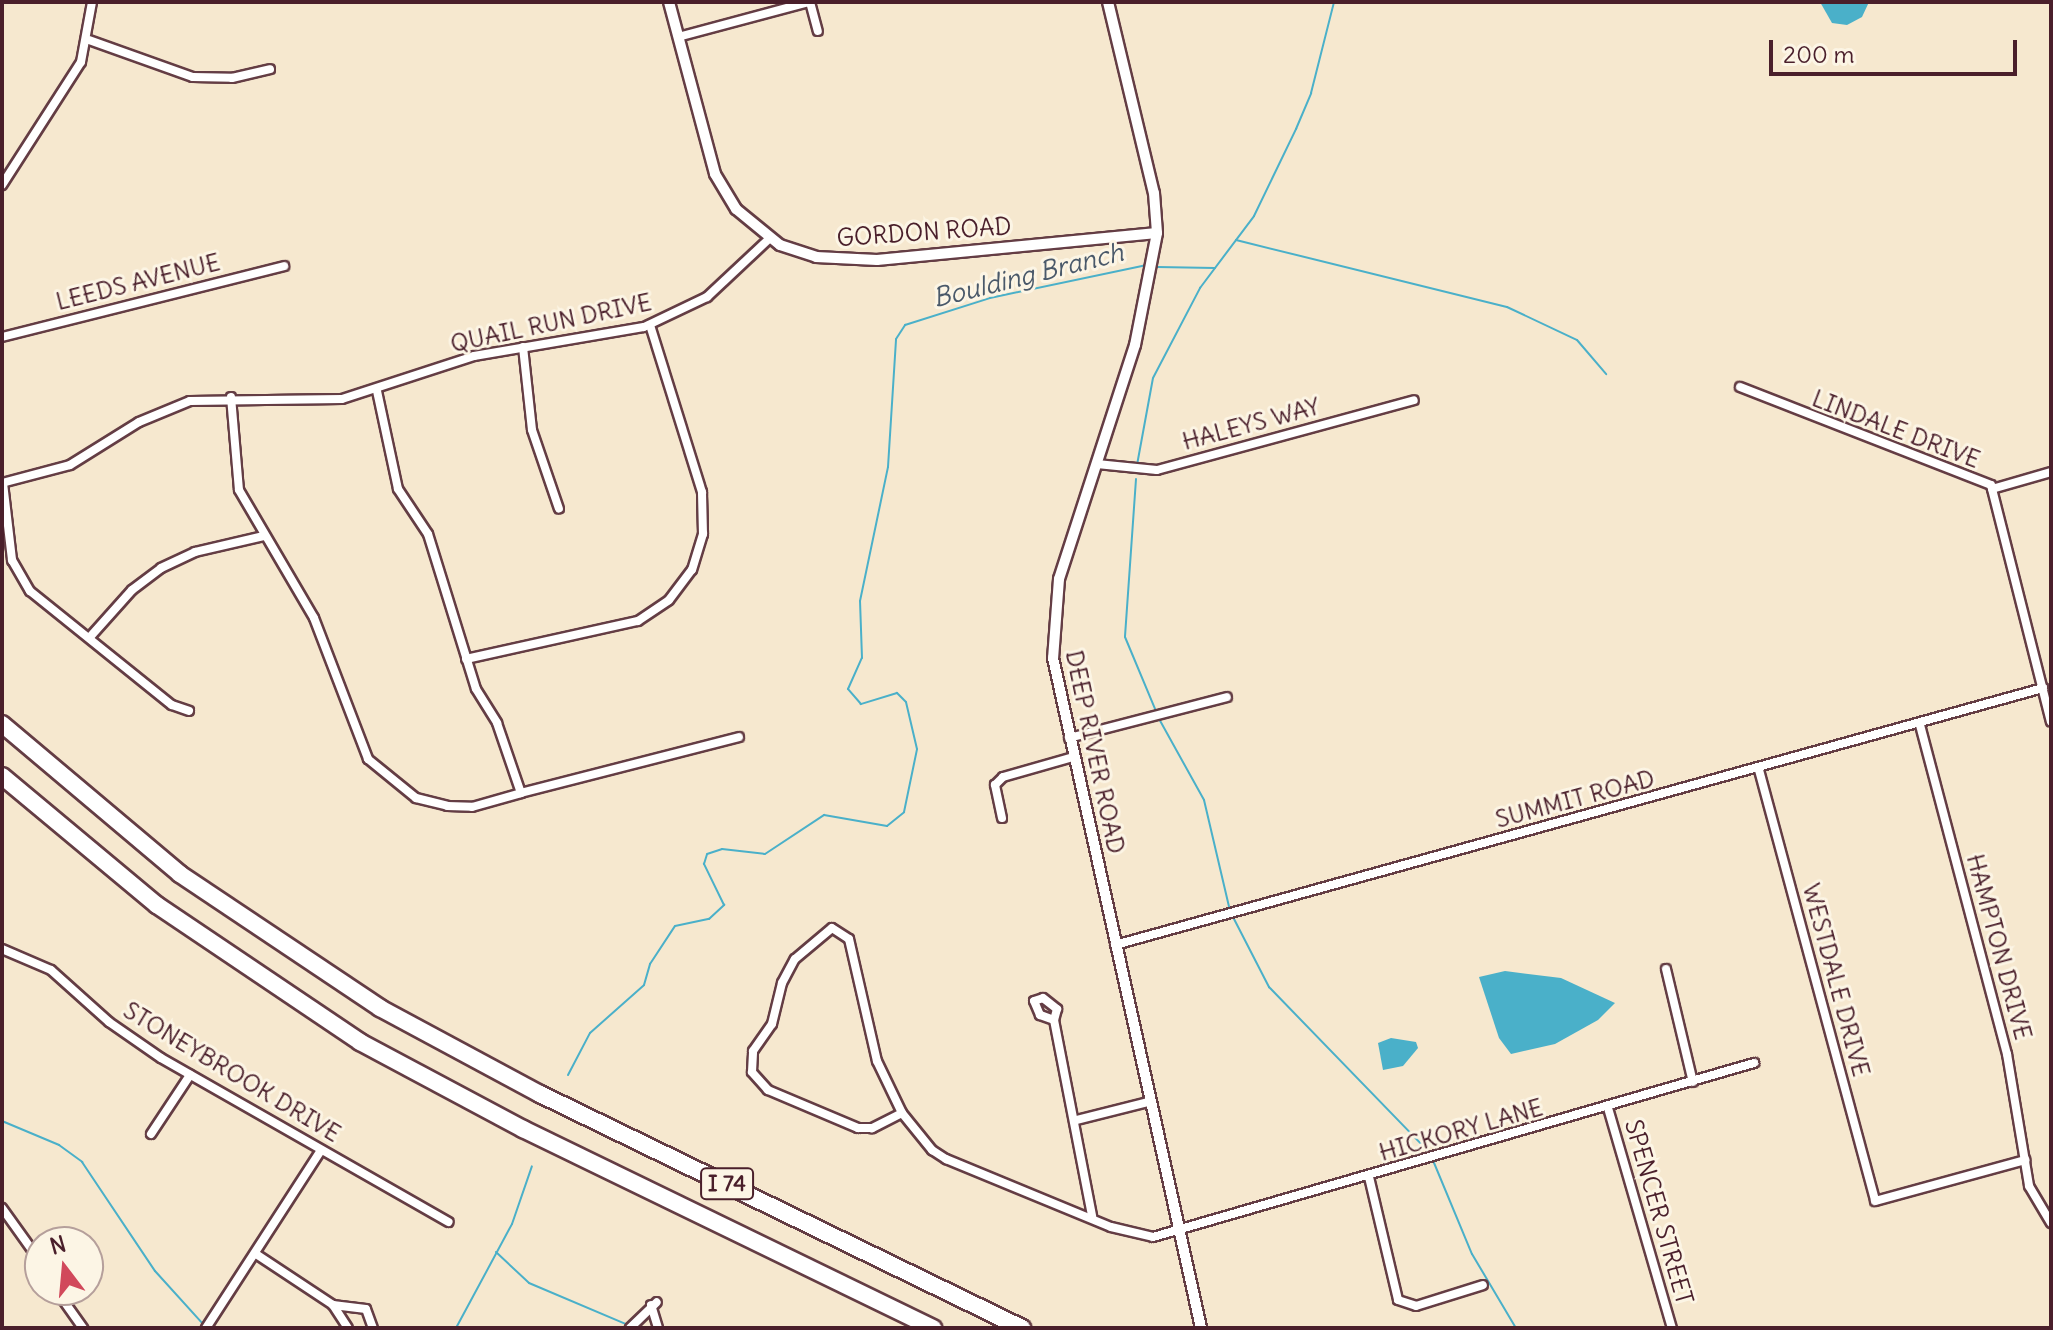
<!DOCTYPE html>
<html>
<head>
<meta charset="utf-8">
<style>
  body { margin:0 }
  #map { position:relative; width:2053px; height:1330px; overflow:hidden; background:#f6e8cf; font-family:Delius,sans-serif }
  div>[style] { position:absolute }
  .water>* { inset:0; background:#4ab0c9 }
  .stream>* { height:2px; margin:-1px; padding:0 1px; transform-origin:1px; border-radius:1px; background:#4ab0c9 }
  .roads { filter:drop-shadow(2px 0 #643d44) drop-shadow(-2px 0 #643d44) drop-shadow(0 2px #643d44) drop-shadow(0 -2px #643d44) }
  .minor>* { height:8px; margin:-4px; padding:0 4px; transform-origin:4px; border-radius:4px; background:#fff }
  .tertiary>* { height:10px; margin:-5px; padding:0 5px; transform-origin:5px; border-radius:5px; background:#fff }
  .motorway>* { height:16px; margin:-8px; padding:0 8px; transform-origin:8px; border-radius:8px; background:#fff }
  span { translate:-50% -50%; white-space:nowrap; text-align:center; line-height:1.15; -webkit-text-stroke:6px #fcf5e5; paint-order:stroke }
  .shield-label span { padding:2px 6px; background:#fcf5e5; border:2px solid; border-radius:6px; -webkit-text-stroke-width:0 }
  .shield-label { font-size:22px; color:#4a1f2b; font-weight:700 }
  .street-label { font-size:24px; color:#4a1f2b }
  .water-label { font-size:26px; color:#4a596a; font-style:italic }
  .frame { position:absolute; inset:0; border:4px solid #4a1f2b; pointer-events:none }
  .north { position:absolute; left:24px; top:1226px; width:80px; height:80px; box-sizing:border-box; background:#fcf5e5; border:2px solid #b59f9b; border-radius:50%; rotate:344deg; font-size:22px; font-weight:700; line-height:32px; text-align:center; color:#4a1f2b }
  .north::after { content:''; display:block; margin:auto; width:28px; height:36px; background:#d1495b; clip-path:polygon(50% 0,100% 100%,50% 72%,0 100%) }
  .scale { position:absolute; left:1769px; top:40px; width:248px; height:36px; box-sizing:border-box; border:4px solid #4a1f2b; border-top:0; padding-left:10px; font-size:24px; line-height:28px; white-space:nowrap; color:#4a1f2b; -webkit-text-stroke:6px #fcf5e5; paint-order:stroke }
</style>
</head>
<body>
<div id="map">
  <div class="water">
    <div style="clip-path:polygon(1820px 2px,1869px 2px,1862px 17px,1847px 25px,1832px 23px)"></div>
    <div style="clip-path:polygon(1505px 971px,1561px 978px,1615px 1003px,1598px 1020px,1555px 1044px,1511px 1054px,1499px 1038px,1479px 977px)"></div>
    <div style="clip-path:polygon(1391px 1038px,1416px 1042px,1418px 1048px,1403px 1066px,1383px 1070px,1378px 1043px)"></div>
  </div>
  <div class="stream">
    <div style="left:1236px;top:240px;width:279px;rotate:13.9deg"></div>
    <div style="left:1507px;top:307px;width:77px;rotate:25.2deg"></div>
    <div style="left:1577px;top:340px;width:45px;rotate:49.5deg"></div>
    <div style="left:1157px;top:267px;width:58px;rotate:1deg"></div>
    <div style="left:1137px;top:465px;width:88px;rotate:-79.6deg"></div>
    <div style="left:1153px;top:378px;width:102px;rotate:-62.4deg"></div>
    <div style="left:1200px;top:288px;width:90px;rotate:-53.1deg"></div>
    <div style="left:1254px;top:216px;width:97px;rotate:-64.2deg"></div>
    <div style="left:1296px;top:129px;width:39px;rotate:-67deg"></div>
    <div style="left:1311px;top:93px;width:94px;rotate:-75.8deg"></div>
    <div style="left:1136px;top:479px;width:158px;rotate:94deg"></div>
    <div style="left:1125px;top:637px;width:80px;rotate:67.3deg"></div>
    <div style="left:1158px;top:717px;width:95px;rotate:61deg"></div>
    <div style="left:1204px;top:800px;width:114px;rotate:76.8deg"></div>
    <div style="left:1233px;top:917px;width:79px;rotate:62.8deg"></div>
    <div style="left:1269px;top:987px;width:230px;rotate:45.9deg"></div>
    <div style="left:568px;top:1075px;width:47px;rotate:-62.4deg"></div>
    <div style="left:590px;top:1033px;width:72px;rotate:-41.6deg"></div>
    <div style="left:644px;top:985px;width:22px;rotate:-74deg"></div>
    <div style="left:650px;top:964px;width:45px;rotate:-56.7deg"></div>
    <div style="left:675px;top:926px;width:35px;rotate:-12deg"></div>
    <div style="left:709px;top:919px;width:21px;rotate:-43deg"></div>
    <div style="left:724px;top:905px;width:46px;rotate:-116deg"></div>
    <div style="left:704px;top:864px;width:10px;rotate:-73deg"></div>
    <div style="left:707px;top:854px;width:16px;rotate:-18deg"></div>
    <div style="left:722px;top:849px;width:43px;rotate:6.6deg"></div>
    <div style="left:765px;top:854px;width:71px;rotate:-33.5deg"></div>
    <div style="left:824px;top:815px;width:64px;rotate:9.9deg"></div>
    <div style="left:887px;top:826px;width:22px;rotate:-39deg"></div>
    <div style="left:904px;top:812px;width:64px;rotate:-78.3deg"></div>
    <div style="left:917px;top:749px;width:48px;rotate:-103.2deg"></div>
    <div style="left:906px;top:702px;width:13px;rotate:-135deg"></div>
    <div style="left:897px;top:693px;width:38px;rotate:163deg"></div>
    <div style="left:861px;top:704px;width:20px;rotate:-131deg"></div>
    <div style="left:848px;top:689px;width:34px;rotate:-66deg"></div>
    <div style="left:862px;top:658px;width:57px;rotate:-92deg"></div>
    <div style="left:860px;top:601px;width:137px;rotate:-78.2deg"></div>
    <div style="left:888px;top:467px;width:128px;rotate:-86.4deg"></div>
    <div style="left:896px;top:339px;width:17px;rotate:-57deg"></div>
    <div style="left:905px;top:325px;width:89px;rotate:-17.6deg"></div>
    <div style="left:990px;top:298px;width:159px;rotate:-11.9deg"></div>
    <div style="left:2px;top:1121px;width:62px;rotate:22.8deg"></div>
    <div style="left:59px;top:1145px;width:29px;rotate:36deg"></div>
    <div style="left:82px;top:1162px;width:131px;rotate:56.2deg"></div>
    <div style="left:155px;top:1271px;width:73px;rotate:47.8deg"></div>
    <div style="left:1432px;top:1158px;width:104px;rotate:67.4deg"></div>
    <div style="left:1472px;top:1254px;width:86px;rotate:59.3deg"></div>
    <div style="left:496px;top:1252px;width:45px;rotate:43.2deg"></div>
    <div style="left:529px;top:1283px;width:108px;rotate:23deg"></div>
    <div style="left:456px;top:1328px;width:118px;rotate:-61.7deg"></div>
    <div style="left:512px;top:1224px;width:61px;rotate:-71deg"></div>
  </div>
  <div class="roads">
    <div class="minor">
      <div style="left:810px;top:2px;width:30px;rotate:75deg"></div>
      <div style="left:678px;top:37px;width:136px;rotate:-15deg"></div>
      <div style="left:89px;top:40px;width:110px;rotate:19.6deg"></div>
      <div style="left:193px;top:77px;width:39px;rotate:1deg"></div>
      <div style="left:232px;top:78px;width:39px;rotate:-13deg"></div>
      <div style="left:2px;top:185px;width:146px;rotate:-57.3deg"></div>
      <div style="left:81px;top:62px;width:61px;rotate:-79.6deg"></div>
      <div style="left:2px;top:337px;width:291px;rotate:-14.1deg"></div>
      <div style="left:523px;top:347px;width:83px;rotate:83.8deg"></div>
      <div style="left:532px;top:430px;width:83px;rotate:71.1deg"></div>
      <div style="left:1740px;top:387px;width:269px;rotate:21.3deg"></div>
      <div style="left:1991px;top:485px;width:244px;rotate:75.8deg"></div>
      <div style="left:377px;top:391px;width:100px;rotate:77.9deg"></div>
      <div style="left:398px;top:489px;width:54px;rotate:56.3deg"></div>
      <div style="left:428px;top:534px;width:162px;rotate:72.8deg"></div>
      <div style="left:476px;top:689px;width:40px;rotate:58deg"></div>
      <div style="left:497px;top:723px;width:74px;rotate:71.1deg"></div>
      <div style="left:521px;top:793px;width:225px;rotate:-14.4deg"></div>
      <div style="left:231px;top:397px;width:93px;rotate:85.1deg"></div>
      <div style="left:239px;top:490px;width:148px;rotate:59.6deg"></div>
      <div style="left:314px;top:618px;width:151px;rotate:69deg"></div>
      <div style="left:368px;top:759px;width:62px;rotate:39.1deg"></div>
      <div style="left:416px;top:798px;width:32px;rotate:14deg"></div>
      <div style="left:447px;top:806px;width:25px;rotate:2deg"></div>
      <div style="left:472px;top:807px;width:51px;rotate:-15.9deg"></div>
      <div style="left:1097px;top:464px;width:60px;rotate:5.7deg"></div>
      <div style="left:1157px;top:470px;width:266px;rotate:-15.2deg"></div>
      <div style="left:2px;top:483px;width:70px;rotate:-14.8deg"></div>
      <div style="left:70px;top:465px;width:81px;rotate:-31.9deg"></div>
      <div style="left:139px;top:422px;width:55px;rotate:-22.4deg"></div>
      <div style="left:190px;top:401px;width:152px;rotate:-0.8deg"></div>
      <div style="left:342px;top:399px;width:139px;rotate:-18deg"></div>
      <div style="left:474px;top:356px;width:172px;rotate:-9.7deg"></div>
      <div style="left:644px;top:327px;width:70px;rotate:-25.5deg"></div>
      <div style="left:707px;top:297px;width:85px;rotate:-43.1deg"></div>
      <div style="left:3px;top:483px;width:78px;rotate:83.3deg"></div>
      <div style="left:12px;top:560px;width:36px;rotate:60deg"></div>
      <div style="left:30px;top:591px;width:182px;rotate:38.8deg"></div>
      <div style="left:172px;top:705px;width:18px;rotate:19deg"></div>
      <div style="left:1992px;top:489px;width:61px;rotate:-16.1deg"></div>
      <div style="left:90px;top:637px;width:63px;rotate:-48.2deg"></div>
      <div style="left:132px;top:590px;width:36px;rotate:-37deg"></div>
      <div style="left:161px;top:568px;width:38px;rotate:-25deg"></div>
      <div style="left:195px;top:552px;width:71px;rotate:-13.1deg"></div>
      <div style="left:466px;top:659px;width:176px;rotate:-12.5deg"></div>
      <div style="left:638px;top:621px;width:37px;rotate:-34deg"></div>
      <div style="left:669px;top:600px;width:38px;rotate:-53deg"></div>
      <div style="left:692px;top:570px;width:38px;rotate:-73deg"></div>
      <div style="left:703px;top:534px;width:42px;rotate:-91.4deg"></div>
      <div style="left:702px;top:492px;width:175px;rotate:-107.3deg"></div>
      <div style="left:1920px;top:725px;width:340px;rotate:75.2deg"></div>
      <div style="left:2007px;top:1054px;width:134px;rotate:80.5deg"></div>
      <div style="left:2029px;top:1186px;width:43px;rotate:59.3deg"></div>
      <div style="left:1069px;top:738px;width:163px;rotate:-14.5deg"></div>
      <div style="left:1759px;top:770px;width:446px;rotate:74.9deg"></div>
      <div style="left:1875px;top:1201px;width:156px;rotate:-15.3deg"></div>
      <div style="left:1002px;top:818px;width:34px;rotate:-102deg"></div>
      <div style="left:995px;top:785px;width:11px;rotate:-45deg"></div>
      <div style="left:1003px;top:777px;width:73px;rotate:-15.9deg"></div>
      <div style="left:832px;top:928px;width:20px;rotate:33deg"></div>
      <div style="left:849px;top:939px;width:125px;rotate:77.1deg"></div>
      <div style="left:877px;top:1061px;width:58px;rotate:64.3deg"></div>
      <div style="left:902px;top:1113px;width:34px;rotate:153deg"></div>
      <div style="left:872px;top:1128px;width:14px;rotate:180deg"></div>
      <div style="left:858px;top:1128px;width:98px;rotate:-157.1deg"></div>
      <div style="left:768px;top:1090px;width:24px;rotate:-132deg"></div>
      <div style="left:752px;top:1072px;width:21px;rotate:-87deg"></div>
      <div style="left:753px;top:1051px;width:33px;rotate:-55deg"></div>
      <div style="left:772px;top:1024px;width:42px;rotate:-76.3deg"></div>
      <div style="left:782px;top:983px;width:27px;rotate:-62deg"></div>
      <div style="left:795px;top:959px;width:48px;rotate:-40deg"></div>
      <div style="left:1115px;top:945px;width:963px;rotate:-15.48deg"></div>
      <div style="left:2px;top:949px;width:53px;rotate:23.2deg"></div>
      <div style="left:51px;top:970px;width:78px;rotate:41.9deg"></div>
      <div style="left:109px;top:1022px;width:63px;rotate:34.7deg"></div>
      <div style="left:161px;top:1058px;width:331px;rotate:29.7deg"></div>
      <div style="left:1666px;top:969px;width:116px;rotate:76.6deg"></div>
      <div style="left:1054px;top:1020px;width:15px;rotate:-160deg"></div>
      <div style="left:1040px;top:1015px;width:15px;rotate:-113deg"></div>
      <div style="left:1034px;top:1001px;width:9px;rotate:-18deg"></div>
      <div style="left:1043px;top:998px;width:18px;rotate:38deg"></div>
      <div style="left:1057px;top:1009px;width:11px;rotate:105deg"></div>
      <div style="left:1054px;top:1020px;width:200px;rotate:79deg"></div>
      <div style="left:1608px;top:1108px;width:229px;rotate:73.8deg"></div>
      <div style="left:902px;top:1113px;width:48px;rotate:51deg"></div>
      <div style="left:932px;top:1150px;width:17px;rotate:33deg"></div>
      <div style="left:946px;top:1159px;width:178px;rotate:22.4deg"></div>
      <div style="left:1111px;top:1227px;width:43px;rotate:13.4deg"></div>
      <div style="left:1153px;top:1237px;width:626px;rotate:-16.15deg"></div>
      <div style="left:1077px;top:1120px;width:73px;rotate:-14.2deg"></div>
      <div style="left:151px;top:1134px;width:71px;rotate:-56.5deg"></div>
      <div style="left:1369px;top:1177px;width:126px;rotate:76.7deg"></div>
      <div style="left:1398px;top:1300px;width:19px;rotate:18deg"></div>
      <div style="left:1416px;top:1306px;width:70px;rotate:-17.4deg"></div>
      <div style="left:2px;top:1208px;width:65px;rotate:54.4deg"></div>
      <div style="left:256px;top:1254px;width:92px;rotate:33.5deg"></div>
      <div style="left:333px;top:1305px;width:27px;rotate:57deg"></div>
      <div style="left:56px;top:1290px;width:47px;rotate:54.6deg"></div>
      <div style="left:333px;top:1305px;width:33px;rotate:7deg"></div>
      <div style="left:366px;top:1309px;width:20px;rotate:70deg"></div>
      <div style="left:651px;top:1305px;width:24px;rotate:73deg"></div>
      <div style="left:206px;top:1328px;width:212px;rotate:-57.1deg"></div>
      <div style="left:630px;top:1328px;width:37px;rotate:-44deg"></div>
    </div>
    <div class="tertiary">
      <div style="left:669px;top:2px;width:178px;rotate:75deg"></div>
      <div style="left:715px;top:174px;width:41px;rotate:59deg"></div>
      <div style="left:736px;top:209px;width:57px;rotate:39.3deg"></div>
      <div style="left:780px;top:245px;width:38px;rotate:18deg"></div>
      <div style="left:816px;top:257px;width:61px;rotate:2.8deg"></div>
      <div style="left:877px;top:260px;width:281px;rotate:-5.5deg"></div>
      <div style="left:1108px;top:2px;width:196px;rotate:76.5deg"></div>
      <div style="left:1154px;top:193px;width:40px;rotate:85.7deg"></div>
      <div style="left:1157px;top:233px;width:114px;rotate:101.1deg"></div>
      <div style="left:1135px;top:345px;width:246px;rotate:108deg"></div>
      <div style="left:1059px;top:579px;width:79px;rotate:94.3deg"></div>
      <div style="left:1053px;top:658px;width:686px;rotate:77.54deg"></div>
    </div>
    <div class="motorway">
      <div style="left:2px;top:724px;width:233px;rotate:40.1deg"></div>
      <div style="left:180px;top:874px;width:241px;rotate:33.8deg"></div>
      <div style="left:380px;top:1008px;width:182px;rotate:28.3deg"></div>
      <div style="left:540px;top:1094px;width:536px;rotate:25.9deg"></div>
      <div style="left:2px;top:776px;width:202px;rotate:39.8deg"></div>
      <div style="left:157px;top:905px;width:245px;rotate:34deg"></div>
      <div style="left:360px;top:1042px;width:185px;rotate:28.1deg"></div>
      <div style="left:523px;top:1129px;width:456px;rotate:25.9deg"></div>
    </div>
  </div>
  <div class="shield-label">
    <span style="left:727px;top:1184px">I 74</span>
  </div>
  <div class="street-label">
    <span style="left:924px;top:232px;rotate:-4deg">GORDON ROAD</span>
    <span style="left:138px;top:282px;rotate:-14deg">LEEDS AVENUE</span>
    <span style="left:551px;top:323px;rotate:-12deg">QUAIL RUN DRIVE</span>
    <span style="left:1251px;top:424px;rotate:-15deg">HALEYS WAY</span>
    <span style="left:1896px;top:429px;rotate:21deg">LINDALE DRIVE</span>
    <span style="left:1095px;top:752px;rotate:78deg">DEEP RIVER ROAD</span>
    <span style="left:1575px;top:799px;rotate:-15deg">SUMMIT ROAD</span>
    <span style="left:1999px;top:947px;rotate:75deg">HAMPTON DRIVE</span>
    <span style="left:1836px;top:980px;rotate:75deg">WESTDALE DRIVE</span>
    <span style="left:232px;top:1072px;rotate:31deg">STONEYBROOK DRIVE</span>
    <span style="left:1461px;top:1130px;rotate:-16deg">HICKORY LANE</span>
    <span style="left:1659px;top:1212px;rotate:74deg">SPENCER STREET</span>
  </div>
  <div class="water-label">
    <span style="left:1028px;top:275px;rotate:-14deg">Boulding Branch</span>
  </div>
  <div class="frame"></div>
  <div class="north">N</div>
  <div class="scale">200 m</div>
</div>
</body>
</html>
